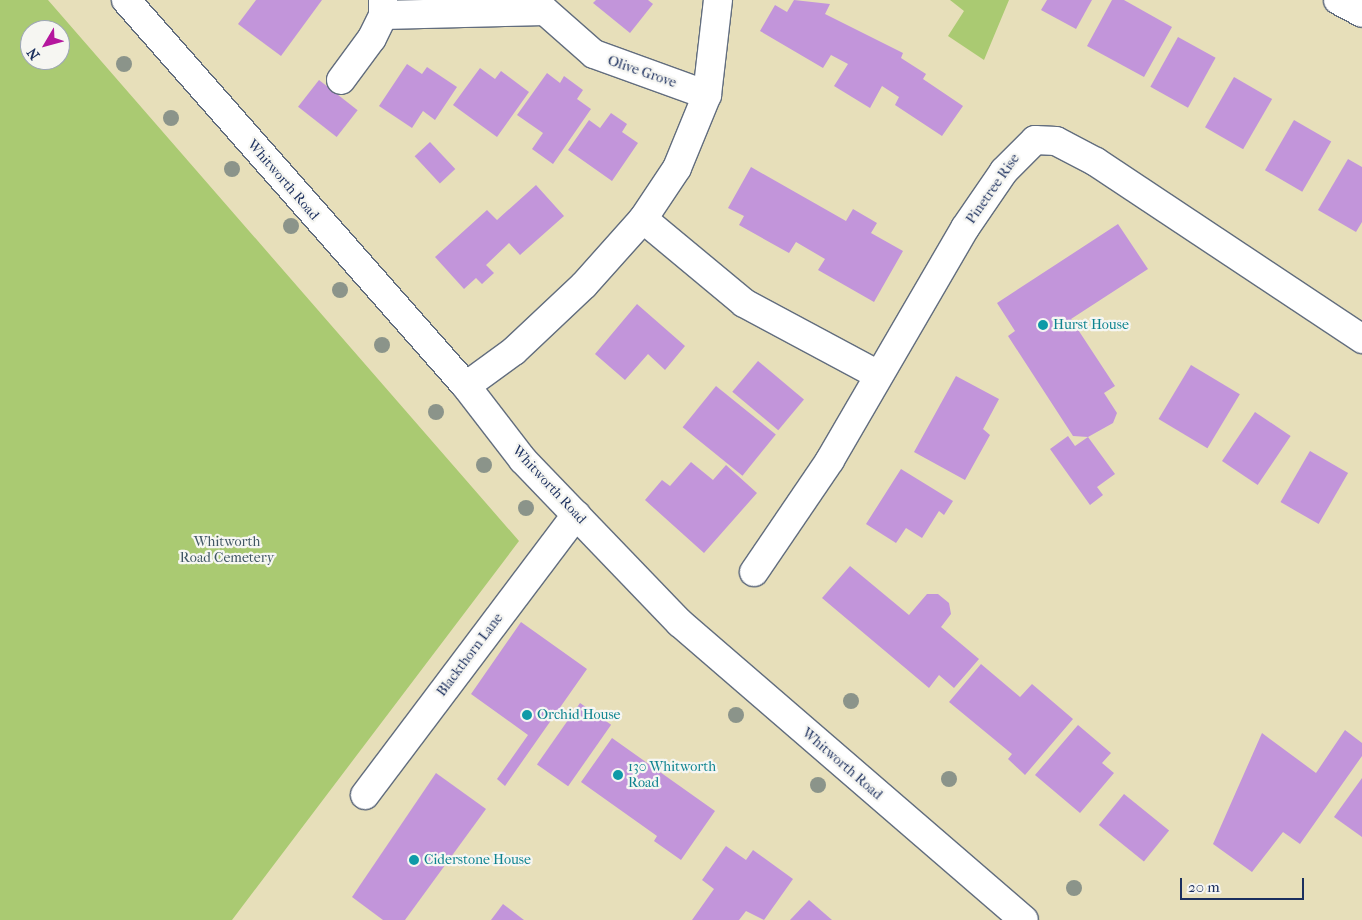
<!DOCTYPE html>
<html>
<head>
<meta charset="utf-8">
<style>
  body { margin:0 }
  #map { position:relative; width:1362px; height:920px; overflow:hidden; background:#e7dfba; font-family:"IM FELL French Canon",serif }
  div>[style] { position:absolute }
  .green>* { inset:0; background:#aaca72 }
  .building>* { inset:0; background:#c295da; transform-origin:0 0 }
  .roads { filter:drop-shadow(1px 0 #626d7e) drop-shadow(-1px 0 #626d7e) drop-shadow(0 1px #626d7e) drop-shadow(0 -1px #626d7e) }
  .minor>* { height:28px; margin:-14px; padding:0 14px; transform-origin:14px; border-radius:14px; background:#fff }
  .major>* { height:28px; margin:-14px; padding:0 14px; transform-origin:14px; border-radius:14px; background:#fff }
  .trees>* { width:16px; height:16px; margin:-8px; border-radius:50%; background:#8b948a }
  .dots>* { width:14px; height:14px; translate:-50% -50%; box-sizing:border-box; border:2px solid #f6f6f2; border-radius:50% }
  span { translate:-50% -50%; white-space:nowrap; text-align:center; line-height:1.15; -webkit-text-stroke:4.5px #f6f6f2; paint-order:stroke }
  .street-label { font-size:14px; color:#1b2f5e }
  .culture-label { font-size:14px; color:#0d838f }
  .left { translate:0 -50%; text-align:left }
  .park-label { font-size:14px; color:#3f5663 }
  .north { position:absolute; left:20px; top:20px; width:50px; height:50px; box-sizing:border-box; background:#f6f6f2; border:1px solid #9ea6b7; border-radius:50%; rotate:233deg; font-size:14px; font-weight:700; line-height:20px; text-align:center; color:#1b2f5e }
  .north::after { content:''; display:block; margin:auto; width:18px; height:22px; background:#b5179e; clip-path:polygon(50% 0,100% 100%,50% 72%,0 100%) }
  .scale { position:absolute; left:1180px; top:878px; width:124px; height:22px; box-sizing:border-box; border:2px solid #1b2f5e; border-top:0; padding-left:6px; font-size:15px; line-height:18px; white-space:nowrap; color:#1b2f5e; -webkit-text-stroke:4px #f6f6f2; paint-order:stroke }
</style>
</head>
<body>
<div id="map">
  <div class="green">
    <div style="clip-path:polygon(evenodd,0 0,48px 0,519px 541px,232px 920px,0 920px,0 0,30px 30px,60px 30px,60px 60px,30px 60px,30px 30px)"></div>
    <div style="clip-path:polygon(950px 0,1009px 0,984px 60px,948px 36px,964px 11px)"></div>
  </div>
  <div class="building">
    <div style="clip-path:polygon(256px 0,322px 0,281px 56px,238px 24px)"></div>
    <div style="clip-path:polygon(596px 0,648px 0,653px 4px,630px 33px,593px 3px)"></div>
    <div style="clip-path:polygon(794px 0,830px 4px,825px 14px,903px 53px,901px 58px,926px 74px,923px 79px,963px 106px,942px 136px,895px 105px,899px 97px,882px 86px,870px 108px,834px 86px,848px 64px,831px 55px,823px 68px,760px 31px,775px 5px,787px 12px)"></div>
    <div style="clip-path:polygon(1047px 0,1092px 0,1076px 29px,1041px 10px)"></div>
    <div style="clip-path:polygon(1112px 0,1124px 0,1172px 27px,1144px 77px,1087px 46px)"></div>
    <div style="left:1178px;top:37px;width:43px;height:57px;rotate:29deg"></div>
    <div style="clip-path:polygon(407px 64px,422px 74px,427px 67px,457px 87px,435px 120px,423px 111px,412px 128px,379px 106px)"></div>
    <div style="clip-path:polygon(480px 68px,495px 79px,501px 71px,529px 92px,497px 137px,453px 105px)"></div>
    <div style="clip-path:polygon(547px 73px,560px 83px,564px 76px,583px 90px,577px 99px,591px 109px,553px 164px,532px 149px,543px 133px,517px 115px)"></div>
    <div style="left:1234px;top:77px;width:44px;height:58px;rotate:30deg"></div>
    <div style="left:319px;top:80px;width:49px;height:34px;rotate:38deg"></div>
    <div style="clip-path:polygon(611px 113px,627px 124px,622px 132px,638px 143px,612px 181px,568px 150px,589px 120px,600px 128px)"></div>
    <div style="left:1294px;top:120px;width:43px;height:58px;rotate:30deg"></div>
    <div style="left:430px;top:142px;width:37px;height:21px;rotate:47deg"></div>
    <div style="clip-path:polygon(1348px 159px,1362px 167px,1362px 222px,1356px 232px,1318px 210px)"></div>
    <div style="clip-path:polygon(751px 167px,846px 221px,853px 209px,877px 223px,871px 233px,903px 251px,874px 302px,818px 270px,825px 259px,796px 242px,789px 253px,739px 225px,744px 216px,728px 208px)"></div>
    <div style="clip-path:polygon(536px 185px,564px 216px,520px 255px,509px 243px,486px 265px,494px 273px,482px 284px,476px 278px,464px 289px,435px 257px,487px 210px,497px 220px)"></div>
    <div style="clip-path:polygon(1118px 224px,1148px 269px,1071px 319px,1115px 386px,1104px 393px,1117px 413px,1113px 423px,1088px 437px,1115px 474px,1097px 487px,1103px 495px,1090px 505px,1050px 449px,1068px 436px,1075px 446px,1088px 437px,1073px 436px,1008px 336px,1015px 331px,997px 303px)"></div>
    <div style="clip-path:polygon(637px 304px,685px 346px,665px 370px,648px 354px,625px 380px,595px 354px)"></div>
    <div style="left:758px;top:361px;width:60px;height:40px;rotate:40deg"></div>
    <div style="left:1191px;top:365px;width:57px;height:63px;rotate:31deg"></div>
    <div style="clip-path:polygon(956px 376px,999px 399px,983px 429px,990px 435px,965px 480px,914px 452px)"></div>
    <div style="left:716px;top:386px;width:77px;height:53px;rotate:39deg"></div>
    <div style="left:1255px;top:412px;width:43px;height:59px;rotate:34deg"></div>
    <div style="left:1310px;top:451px;width:44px;height:59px;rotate:30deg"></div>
    <div style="clip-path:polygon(691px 462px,713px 480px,726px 465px,757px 493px,704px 553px,645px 500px,662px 480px,670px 486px)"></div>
    <div style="clip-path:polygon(901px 469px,953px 501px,944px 515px,939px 511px,922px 538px,906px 528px,896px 543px,866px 524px)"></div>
    <div style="clip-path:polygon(850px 566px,909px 615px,927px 594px,938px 594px,949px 603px,951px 614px,941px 627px,979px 659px,954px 688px,939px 675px,929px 688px,822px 598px)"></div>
    <div style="clip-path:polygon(521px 622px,587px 669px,505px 786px,497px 779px,528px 735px,471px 694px)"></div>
    <div style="clip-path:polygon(981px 664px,1020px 697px,1032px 684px,1073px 719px,1025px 775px,1008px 759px,1012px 754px,949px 702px)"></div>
    <div style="left:580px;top:703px;width:38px;height:75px;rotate:35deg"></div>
    <div style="clip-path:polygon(1078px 725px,1111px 753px,1102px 763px,1114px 773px,1080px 813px,1035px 775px)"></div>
    <div style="clip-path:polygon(1345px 730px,1362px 743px,1362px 756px,1300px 844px,1283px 832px,1252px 872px,1213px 844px,1262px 733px,1316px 773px)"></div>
    <div style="clip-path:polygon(612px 738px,715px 811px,681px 860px,654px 841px,657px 836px,581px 782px)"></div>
    <div style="clip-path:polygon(436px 773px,486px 809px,405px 920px,383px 920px,352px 897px)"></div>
    <div style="clip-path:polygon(1362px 778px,1362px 837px,1334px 817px)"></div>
    <div style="left:1124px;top:794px;width:58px;height:40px;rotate:39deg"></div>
    <div style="clip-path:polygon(726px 846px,746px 860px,753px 850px,793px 879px,764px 920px,746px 911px,739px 920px,692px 920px,714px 889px,702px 880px)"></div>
    <div style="clip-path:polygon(809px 900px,832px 920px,790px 920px)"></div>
    <div style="clip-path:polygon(503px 904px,524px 920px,491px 920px)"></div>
  </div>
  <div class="roads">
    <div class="minor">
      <div style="left:1338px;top:0;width:27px;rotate:28deg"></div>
      <div style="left:383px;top:15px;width:162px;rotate:-1.4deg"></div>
      <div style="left:545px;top:11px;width:65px;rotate:41.3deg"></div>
      <div style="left:594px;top:54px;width:120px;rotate:19.9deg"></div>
      <div style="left:341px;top:80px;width:52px;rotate:-53.6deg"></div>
      <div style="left:372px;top:38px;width:25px;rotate:-64deg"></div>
      <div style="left:383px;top:15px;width:15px;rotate:-90deg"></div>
      <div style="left:643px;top:219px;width:131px;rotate:39.7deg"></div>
      <div style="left:744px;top:303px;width:152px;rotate:28.2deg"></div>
      <div style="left:466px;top:386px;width:59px;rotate:-36.1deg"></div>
      <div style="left:514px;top:351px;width:96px;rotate:-43.3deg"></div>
      <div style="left:584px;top:285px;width:89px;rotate:-48.2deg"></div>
      <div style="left:643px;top:219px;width:61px;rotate:-56.3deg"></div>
      <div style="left:677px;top:168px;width:79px;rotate:-67.7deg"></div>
      <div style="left:707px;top:95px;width:96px;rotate:-83.4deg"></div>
      <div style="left:754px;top:572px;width:135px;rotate:-55.8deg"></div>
      <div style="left:830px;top:460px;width:268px;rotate:-59.8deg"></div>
      <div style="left:965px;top:228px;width:69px;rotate:-55.6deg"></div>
      <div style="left:1004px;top:171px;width:44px;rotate:-45deg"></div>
      <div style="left:1035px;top:140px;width:21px;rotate:3deg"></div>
      <div style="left:1056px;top:141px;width:45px;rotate:27.7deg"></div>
      <div style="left:1096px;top:162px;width:320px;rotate:33.6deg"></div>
      <div style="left:365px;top:795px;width:351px;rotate:-53deg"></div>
    </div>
    <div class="major">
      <div style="left:126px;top:0;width:514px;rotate:48.63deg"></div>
      <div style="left:466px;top:386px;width:93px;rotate:52.4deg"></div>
      <div style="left:523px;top:460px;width:226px;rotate:46.1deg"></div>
      <div style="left:680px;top:623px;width:454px;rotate:40.8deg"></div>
    </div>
  </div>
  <div class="trees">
    <div style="left:124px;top:64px"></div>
    <div style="left:171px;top:118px"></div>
    <div style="left:232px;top:169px"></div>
    <div style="left:291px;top:226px"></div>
    <div style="left:340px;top:290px"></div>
    <div style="left:382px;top:345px"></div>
    <div style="left:436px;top:412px"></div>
    <div style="left:484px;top:465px"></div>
    <div style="left:526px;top:508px"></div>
    <div style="left:851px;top:701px"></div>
    <div style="left:736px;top:715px"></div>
    <div style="left:949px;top:779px"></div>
    <div style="left:818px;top:785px"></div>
    <div style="left:1074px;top:888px"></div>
  </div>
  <div class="dots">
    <div style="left:1043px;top:325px;background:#0f9aa8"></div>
    <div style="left:527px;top:715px;background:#0f9aa8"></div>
    <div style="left:618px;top:775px;background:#0f9aa8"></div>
    <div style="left:414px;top:860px;background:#0f9aa8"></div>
  </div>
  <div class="street-label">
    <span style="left:642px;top:72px;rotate:19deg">Olive Grove</span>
    <span style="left:283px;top:180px;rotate:49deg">Whitworth Road</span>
    <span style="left:993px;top:189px;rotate:-55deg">Pinetree Rise</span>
    <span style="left:549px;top:485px;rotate:47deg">Whitworth Road</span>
    <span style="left:470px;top:655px;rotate:-53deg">Blackthorn Lane</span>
    <span style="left:842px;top:764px;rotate:41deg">Whitworth Road</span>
  </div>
  <div class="culture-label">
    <span class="left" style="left:1053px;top:325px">Hurst House</span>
    <span class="left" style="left:537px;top:715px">Orchid House</span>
    <span class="left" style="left:628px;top:775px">130 Whitworth<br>Road</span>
    <span class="left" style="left:424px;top:860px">Ciderstone House</span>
  </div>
  <div class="park-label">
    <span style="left:227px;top:550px">Whitworth<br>Road Cemetery</span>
  </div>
  <div class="north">N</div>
  <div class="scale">20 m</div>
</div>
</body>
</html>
